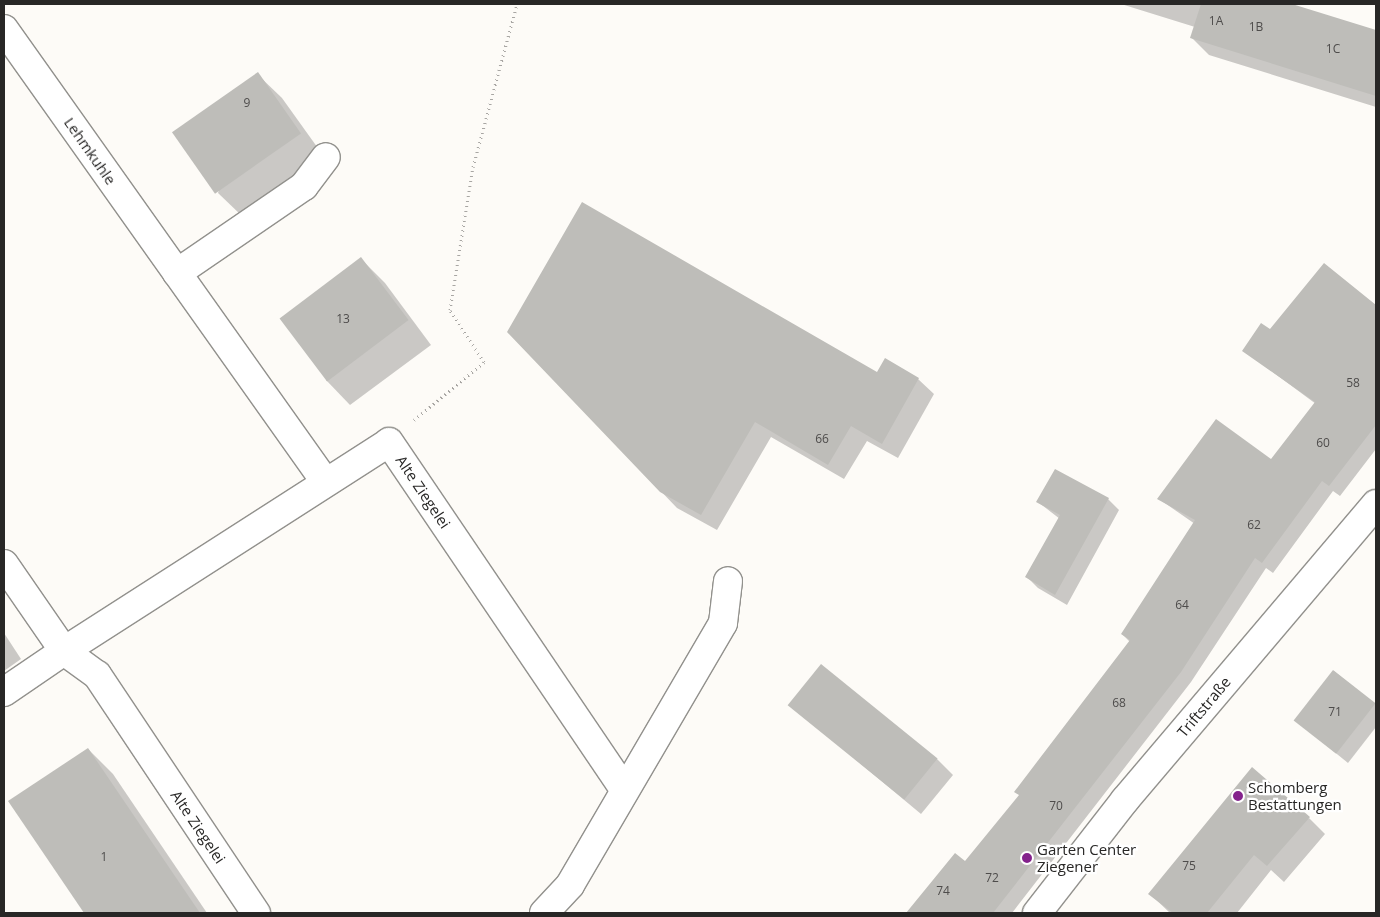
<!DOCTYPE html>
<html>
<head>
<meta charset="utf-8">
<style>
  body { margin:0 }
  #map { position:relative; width:1380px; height:917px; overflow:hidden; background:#fdfbf7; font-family:"Open Sans",sans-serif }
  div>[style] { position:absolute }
  .shadow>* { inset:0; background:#0003 }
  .building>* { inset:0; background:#bebdb9; transform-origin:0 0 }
  .path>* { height:3px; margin-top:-1.5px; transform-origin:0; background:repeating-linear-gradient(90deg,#a8a6a3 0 1px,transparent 0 5px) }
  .roads { filter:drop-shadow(1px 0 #92918d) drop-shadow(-1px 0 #92918d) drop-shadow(0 1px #92918d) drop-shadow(0 -1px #92918d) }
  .minor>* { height:28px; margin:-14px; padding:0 14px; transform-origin:14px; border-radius:14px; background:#fff }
  .dots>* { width:14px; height:14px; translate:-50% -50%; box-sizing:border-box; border:2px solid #fff; border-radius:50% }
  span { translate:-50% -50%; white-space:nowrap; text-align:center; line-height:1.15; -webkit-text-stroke:4.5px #fff; paint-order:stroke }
  .number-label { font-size:12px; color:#4e4c4b }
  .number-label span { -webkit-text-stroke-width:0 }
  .street-label { font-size:15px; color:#282726 }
  .poi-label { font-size:15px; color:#282726 }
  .left { translate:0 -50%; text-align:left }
  .frame { position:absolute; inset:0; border:5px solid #282726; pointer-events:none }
</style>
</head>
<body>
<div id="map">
  <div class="shadow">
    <div style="clip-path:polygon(1121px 4px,1288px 4px,1376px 31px,1376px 107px,1209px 55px,1192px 38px,1195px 27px)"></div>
    <div style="clip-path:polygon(257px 74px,282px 98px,325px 158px,243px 217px,218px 193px)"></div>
    <div style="clip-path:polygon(361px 259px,385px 283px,431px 345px,350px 405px,326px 380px)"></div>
    <div style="clip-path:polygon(1365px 298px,1376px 307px,1376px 449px,1340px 496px,1333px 491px,1273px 573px,1266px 568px,1191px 682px,1012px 913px,916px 913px,965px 863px,1020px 796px,1130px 642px,1122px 634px,1195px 524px,1159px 499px,1271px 461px,1316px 404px,1243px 350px,1270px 331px)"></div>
    <div style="clip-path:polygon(508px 332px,918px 379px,934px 394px,898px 458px,867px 441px,844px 479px,771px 437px,717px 530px,677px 508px)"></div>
    <div style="clip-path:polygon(1108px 499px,1119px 510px,1067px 605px,1038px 588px,1027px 577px,1060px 519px,1038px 502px)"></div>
    <div style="clip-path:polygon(4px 633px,21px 659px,4px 671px)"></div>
    <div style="clip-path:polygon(1334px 671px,1376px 705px,1376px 727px,1348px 763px,1295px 720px)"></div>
    <div style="clip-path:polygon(790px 705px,937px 759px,953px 775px,921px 814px)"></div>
    <div style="clip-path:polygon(88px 749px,113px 774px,207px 913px,86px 913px,10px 801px)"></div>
    <div style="clip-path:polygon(1309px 818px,1325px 834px,1284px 882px,1271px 870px,1237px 913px,1170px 913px,1150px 894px)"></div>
  </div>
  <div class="building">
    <div style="clip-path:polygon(1201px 4px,1292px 4px,1376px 30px,1376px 96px,1190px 38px)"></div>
    <div style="left:258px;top:72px;width:75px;height:105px;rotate:55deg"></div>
    <div style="clip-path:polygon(582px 202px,877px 372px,885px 358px,919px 378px,882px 444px,851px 426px,828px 465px,755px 422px,701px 515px,660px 492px,507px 332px)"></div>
    <div style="left:361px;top:257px;width:79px;height:102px;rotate:53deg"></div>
    <div style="clip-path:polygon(1324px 263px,1376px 305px,1376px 425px,1329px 486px,1322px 481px,1262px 563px,1255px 558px,1181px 672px,993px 913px,906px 913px,955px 853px,965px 861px,1019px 795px,1014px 792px,1130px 640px,1121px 634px,1195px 520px,1157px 499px,1216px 419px,1271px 459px,1315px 402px,1242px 351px,1261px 323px,1270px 329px)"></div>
    <div style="clip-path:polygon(1055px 469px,1109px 498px,1055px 595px,1025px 577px,1060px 515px,1036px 502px)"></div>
    <div style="left:821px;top:664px;width:150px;height:53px;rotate:39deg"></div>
    <div style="left:1333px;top:670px;width:54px;height:64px;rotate:38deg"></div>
    <div style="clip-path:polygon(88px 748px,200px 913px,84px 913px,8px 801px)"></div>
    <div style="clip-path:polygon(1252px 767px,1310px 817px,1267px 866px,1254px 855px,1207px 913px,1173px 913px,1148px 894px)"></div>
  </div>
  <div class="path">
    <div style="left:414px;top:420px;width:91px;rotate:-39.6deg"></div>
    <div style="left:484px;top:362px;width:62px;rotate:-123.2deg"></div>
    <div style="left:450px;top:310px;width:145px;rotate:-80.9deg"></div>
    <div style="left:473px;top:167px;width:169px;rotate:-74.9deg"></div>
  </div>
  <div class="roads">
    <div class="minor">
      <div style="left:4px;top:29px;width:553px;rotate:54.64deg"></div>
      <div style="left:177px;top:273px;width:154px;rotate:-34.4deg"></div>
      <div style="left:304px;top:186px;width:36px;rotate:-53deg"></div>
      <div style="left:4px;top:564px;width:106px;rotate:55.4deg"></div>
      <div style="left:64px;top:651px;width:73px;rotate:145.7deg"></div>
      <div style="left:256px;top:913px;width:286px;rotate:-123.7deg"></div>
      <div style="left:97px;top:675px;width:41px;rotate:-144deg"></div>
      <div style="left:64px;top:651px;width:386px;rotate:-32.7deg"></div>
      <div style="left:389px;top:442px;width:417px;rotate:55.9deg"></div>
      <div style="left:544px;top:913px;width:38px;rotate:-47deg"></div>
      <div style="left:570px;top:885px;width:303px;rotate:-59.7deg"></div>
      <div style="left:723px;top:623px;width:42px;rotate:-83.2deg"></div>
      <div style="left:1037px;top:913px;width:143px;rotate:-52.1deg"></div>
      <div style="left:1125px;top:800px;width:388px;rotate:-49.7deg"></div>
    </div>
  </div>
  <div class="dots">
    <div style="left:1238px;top:796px;background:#84228c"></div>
    <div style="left:1027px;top:858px;background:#84228c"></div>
  </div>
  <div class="number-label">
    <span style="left:1216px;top:21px">1A</span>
    <span style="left:1256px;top:27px">1B</span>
    <span style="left:1333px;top:49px">1C</span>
    <span style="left:247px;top:103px">9</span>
    <span style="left:343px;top:319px">13</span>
    <span style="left:1353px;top:383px">58</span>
    <span style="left:822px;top:439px">66</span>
    <span style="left:1323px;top:443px">60</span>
    <span style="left:1254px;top:525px">62</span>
    <span style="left:1182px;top:605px">64</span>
    <span style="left:1119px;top:703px">68</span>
    <span style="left:1335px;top:712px">71</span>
    <span style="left:1056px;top:806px">70</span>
    <span style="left:104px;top:857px">1</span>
    <span style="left:1189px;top:866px">75</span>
    <span style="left:992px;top:878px">72</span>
    <span style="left:943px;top:891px">74</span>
  </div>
  <div class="street-label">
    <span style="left:90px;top:151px;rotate:55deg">Lehmkuhle</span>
    <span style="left:423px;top:492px;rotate:56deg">Alte Ziegelei</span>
    <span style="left:1204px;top:707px;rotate:-50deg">Triftstraße</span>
    <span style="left:198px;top:827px;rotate:56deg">Alte Ziegelei</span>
  </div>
  <div class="poi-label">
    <span class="left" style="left:1248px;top:796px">Schomberg<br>Bestattungen</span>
    <span class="left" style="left:1037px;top:858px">Garten Center<br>Ziegener</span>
  </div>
  <div class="frame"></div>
</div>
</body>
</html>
